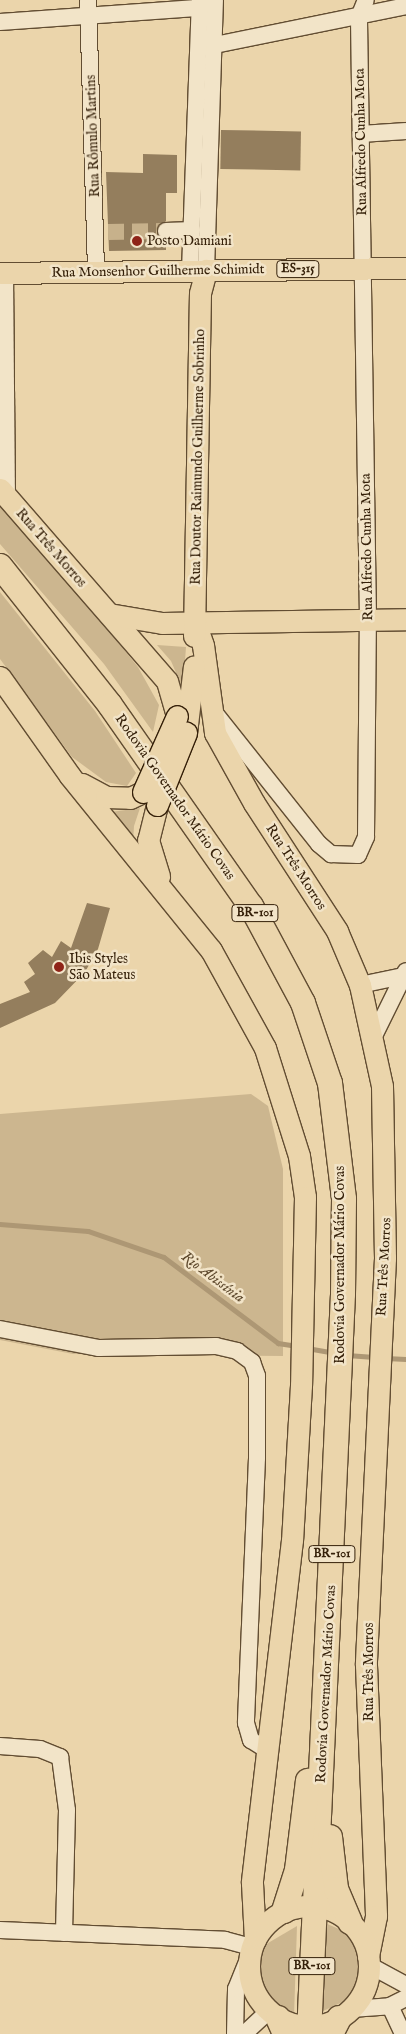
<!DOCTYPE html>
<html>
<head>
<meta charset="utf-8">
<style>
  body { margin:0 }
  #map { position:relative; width:406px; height:2034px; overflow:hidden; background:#ebd5ab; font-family:"IM FELL English",serif }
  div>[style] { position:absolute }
  .green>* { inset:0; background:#ccb68f }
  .stream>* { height:4.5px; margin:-2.25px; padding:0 2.25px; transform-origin:2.25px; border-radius:2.25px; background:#ad9774 }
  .building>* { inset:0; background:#947e5d; transform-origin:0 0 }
  .minor-tunnel>* { height:16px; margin-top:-8px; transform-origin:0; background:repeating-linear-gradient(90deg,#c7b18b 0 16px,transparent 0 24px) }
  .roads { filter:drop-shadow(1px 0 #624d32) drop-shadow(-1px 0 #624d32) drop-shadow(0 1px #624d32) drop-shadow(0 -1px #624d32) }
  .minor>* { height:16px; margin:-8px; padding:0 8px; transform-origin:8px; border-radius:8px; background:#f2e4c8 }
  .major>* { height:21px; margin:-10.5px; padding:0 10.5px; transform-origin:10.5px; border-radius:10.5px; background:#ebd5ab }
  .major>.ring { margin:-10.5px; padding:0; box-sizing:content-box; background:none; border:21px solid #ebd5ab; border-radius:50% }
  .highway>* { height:24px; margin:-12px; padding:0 12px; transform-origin:12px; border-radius:12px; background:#ebd5ab }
  .bridges { filter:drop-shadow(1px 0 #352009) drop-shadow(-1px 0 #352009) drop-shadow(0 1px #352009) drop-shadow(0 -1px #352009) }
  .major-bridge>* { height:21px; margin:-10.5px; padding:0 10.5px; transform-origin:10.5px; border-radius:10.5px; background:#ebd5ab }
  .dots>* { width:14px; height:14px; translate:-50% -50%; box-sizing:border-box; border:2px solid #f2e4c8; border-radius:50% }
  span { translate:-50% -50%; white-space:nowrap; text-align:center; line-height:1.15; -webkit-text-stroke:5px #f2e4c8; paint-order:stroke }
  .shield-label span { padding:1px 4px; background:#f2e4c8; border:1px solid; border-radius:4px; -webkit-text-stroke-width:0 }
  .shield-label { font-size:12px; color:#352009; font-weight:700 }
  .street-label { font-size:14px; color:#352009 }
  .poi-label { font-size:14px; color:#352009 }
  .left { translate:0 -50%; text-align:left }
  .water-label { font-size:15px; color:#5f4a2e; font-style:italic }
</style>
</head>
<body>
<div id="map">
  <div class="green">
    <div style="clip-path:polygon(0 496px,138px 667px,159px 705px,153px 732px,104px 664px,0 544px)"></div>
    <div style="clip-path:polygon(0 592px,95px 711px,136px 773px,127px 786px,106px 782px,72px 757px,0 659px)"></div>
    <div style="clip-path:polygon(157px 645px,186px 647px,183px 689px,171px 661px)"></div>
    <div style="clip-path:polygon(140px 808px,134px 826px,133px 843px,111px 812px)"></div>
    <div style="clip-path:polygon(251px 1094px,268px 1106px,283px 1169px,283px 1356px,73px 1354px,0 1340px,0 1114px)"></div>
    <div style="clip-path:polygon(325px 1923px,355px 1936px,362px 1966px,357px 1990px,349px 1999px,323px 2011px)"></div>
    <div style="clip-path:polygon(297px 1926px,294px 2016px,268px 2005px,256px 1978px,263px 1946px)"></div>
  </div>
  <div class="stream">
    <div style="left:0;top:1224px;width:88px;rotate:4.5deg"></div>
    <div style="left:88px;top:1231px;width:80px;rotate:18.9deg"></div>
    <div style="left:164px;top:1257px;width:143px;rotate:37deg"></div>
    <div style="left:278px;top:1343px;width:19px;rotate:9deg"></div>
    <div style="left:307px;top:1348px;width:27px;rotate:10deg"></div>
    <div style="left:347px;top:1355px;width:27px;rotate:4deg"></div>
    <div style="left:386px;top:1358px;width:20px;rotate:3deg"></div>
  </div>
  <div class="building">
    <div style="left:221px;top:130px;width:80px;height:39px;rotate:1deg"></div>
    <div style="clip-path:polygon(143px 154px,177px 155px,177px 193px,166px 193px,166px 221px,156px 231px,166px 241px,166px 250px,109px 251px,106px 172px,143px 173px)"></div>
    <div style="clip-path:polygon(87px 903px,110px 908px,98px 949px,85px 972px,55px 1003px,0 1028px,0 1004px,30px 992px,24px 982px,35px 974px,28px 963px,43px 950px,52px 957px,61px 941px,71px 948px)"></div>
  </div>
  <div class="minor-tunnel">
    <div style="left:108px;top:232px;width:58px;rotate:-1deg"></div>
  </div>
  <div class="roads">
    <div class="minor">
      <div style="left:88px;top:0;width:272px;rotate:88.3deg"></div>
      <div style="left:0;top:22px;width:211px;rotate:-4.1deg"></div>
      <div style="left:205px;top:47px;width:205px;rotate:-11.5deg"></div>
      <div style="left:361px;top:134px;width:45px;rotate:-3.8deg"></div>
      <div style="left:166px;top:231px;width:26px;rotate:-2deg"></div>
      <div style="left:206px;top:270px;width:270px;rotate:-88.1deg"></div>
      <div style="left:190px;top:271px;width:271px;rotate:-87.9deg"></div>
      <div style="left:5px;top:273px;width:224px;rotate:89.5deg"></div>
      <div style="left:210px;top:707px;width:175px;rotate:51.5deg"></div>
      <div style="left:319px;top:844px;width:16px;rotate:40deg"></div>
      <div style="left:331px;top:854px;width:27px;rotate:2deg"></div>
      <div style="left:358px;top:855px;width:20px;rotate:-66deg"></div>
      <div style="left:366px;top:837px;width:218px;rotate:-89.5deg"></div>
      <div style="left:368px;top:619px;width:602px;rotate:-90.86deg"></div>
      <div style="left:359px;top:17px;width:18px;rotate:-68deg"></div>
      <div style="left:360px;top:985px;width:44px;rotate:-11.8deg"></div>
      <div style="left:374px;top:1036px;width:72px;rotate:-63.8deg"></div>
      <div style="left:0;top:1329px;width:101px;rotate:10.9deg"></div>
      <div style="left:99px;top:1348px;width:117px;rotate:-1deg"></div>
      <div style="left:216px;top:1346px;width:22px;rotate:13deg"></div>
      <div style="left:237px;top:1351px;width:19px;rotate:36deg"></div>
      <div style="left:252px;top:1362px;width:15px;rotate:70deg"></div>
      <div style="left:257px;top:1376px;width:82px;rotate:90deg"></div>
      <div style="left:257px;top:1458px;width:265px;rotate:92.4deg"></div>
      <div style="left:246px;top:1723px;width:18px;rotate:74deg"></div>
      <div style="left:251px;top:1740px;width:22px;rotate:32deg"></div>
      <div style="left:0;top:1746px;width:40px;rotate:4.3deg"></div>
      <div style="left:40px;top:1749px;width:22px;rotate:22deg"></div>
      <div style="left:60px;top:1757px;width:53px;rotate:82.5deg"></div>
      <div style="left:67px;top:1810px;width:123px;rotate:91.4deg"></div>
      <div style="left:0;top:1930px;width:225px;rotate:2.5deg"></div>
      <div style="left:225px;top:1940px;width:28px;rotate:15deg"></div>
      <div style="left:369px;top:1965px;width:42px;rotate:28.4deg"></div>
      <div style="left:390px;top:2006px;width:31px;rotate:65deg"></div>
      <div style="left:351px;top:2009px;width:39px;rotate:-4deg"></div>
      <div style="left:390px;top:2006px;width:18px;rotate:-27deg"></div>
      <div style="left:235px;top:2034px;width:45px;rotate:-88.7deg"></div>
      <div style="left:236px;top:1989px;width:37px;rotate:-68deg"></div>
      <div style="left:244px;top:2034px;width:34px;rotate:-43deg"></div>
    </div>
    <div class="major">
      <div style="left:0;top:273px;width:406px;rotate:-0.7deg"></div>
      <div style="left:0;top:489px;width:254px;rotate:49deg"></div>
      <div style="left:167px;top:681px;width:36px;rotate:74deg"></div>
      <div style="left:109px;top:614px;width:54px;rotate:9.6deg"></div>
      <div style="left:162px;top:623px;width:244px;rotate:-0.9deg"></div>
      <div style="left:195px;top:622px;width:24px;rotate:71deg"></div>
      <div style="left:203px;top:645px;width:89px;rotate:82.2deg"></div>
      <div style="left:215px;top:733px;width:80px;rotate:60.9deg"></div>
      <div style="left:254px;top:803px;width:153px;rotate:57deg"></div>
      <div style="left:337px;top:931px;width:59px;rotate:66.9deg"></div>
      <div style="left:360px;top:985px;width:103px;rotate:77.7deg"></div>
      <div style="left:382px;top:1086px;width:172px;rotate:89deg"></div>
      <div style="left:385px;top:1258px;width:407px;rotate:92.7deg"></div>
      <div style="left:366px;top:1665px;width:251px;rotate:87.7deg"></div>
      <div style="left:376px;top:1916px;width:41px;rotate:101.3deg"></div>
      <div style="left:194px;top:636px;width:343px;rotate:-89deg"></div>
      <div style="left:200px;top:293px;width:24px;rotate:-75deg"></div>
      <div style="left:0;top:677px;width:121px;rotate:54.7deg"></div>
      <div style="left:70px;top:776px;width:224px;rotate:51deg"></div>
      <div style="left:211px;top:950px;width:112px;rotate:61.1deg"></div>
      <div style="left:265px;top:1048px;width:113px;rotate:72.5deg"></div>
      <div style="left:299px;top:1156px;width:41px;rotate:81.7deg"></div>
      <div style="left:305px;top:1197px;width:188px;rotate:91.2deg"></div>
      <div style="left:301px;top:1385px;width:155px;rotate:93.3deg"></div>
      <div style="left:292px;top:1540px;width:345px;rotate:96.7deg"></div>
      <div style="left:252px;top:1883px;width:57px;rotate:87deg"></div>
      <div style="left:186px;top:733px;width:67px;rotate:-83.2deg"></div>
      <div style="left:82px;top:784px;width:27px;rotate:28deg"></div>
      <div style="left:106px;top:797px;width:24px;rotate:2deg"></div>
      <div style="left:130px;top:798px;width:14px;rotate:-25deg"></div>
      <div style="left:157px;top:805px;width:36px;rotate:104deg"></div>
      <div style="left:148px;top:840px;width:38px;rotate:73deg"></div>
      <div class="ring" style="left:249px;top:1906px;width:99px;height:99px"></div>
    </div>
    <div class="highway">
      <div style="left:0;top:566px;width:177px;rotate:51.6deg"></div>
      <div style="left:110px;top:705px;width:246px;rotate:55deg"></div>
      <div style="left:251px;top:906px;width:110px;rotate:61.8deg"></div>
      <div style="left:303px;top:1003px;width:84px;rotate:71.4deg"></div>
      <div style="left:330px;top:1083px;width:117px;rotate:83.1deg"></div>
      <div style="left:344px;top:1199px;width:95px;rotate:90.6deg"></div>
      <div style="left:343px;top:1294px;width:741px;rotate:92.63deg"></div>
      <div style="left:330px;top:1837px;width:52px;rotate:83.4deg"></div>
      <div style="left:336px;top:1889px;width:36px;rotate:67deg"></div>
      <div style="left:284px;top:1911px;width:43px;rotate:-72.4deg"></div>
      <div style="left:297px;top:1870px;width:90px;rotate:-83deg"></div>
      <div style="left:278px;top:2018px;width:17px;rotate:66deg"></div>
      <div style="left:331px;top:2034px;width:18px;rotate:-63deg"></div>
    </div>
  </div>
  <div class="bridges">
    <div class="major-bridge">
      <div style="left:143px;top:792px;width:83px;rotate:-65.9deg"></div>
      <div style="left:157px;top:805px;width:78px;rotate:-68.1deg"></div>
    </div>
  </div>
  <div class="dots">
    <div style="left:137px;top:241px;background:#8f2418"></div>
    <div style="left:59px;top:967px;background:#8f2418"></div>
  </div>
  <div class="shield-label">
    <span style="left:298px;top:269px">ES-315</span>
    <span style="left:255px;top:913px">BR-101</span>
    <span style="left:332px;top:1554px">BR-101</span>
    <span style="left:312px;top:1966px">BR-101</span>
  </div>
  <div class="street-label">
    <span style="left:93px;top:136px;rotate:-92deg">Rua Rômulo Martins</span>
    <span style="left:361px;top:142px;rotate:-91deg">Rua Alfredo Cunha Mota</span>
    <span style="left:158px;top:271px;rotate:-1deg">Rua Monsenhor Guilherme Schimidt</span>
    <span style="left:198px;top:457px;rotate:-89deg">Rua Doutor Raimundo Guilherme Sobrinho</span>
    <span style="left:367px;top:547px;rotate:-91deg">Rua Alfredo Cunha Mota</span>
    <span style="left:51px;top:548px;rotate:49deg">Rua Três Morros</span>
    <span style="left:175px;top:797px;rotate:55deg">Rodovia Governador Mário Covas</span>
    <span style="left:296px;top:867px;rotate:57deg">Rua Três Morros</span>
    <span style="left:340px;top:1265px;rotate:-90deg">Rodovia Governador Mário Covas</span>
    <span style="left:384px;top:1267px;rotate:-87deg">Rua Três Morros</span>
    <span style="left:369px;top:1672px;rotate:-90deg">Rua Três Morros</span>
    <span style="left:326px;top:1684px;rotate:-87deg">Rodovia Governador Mário Covas</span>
  </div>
  <div class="poi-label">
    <span class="left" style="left:147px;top:241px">Posto Damiani</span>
    <span class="left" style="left:69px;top:967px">Ibis Styles<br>São Mateus</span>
  </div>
  <div class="water-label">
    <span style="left:213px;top:1277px;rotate:37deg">Rio Abissínia</span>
  </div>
</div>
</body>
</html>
